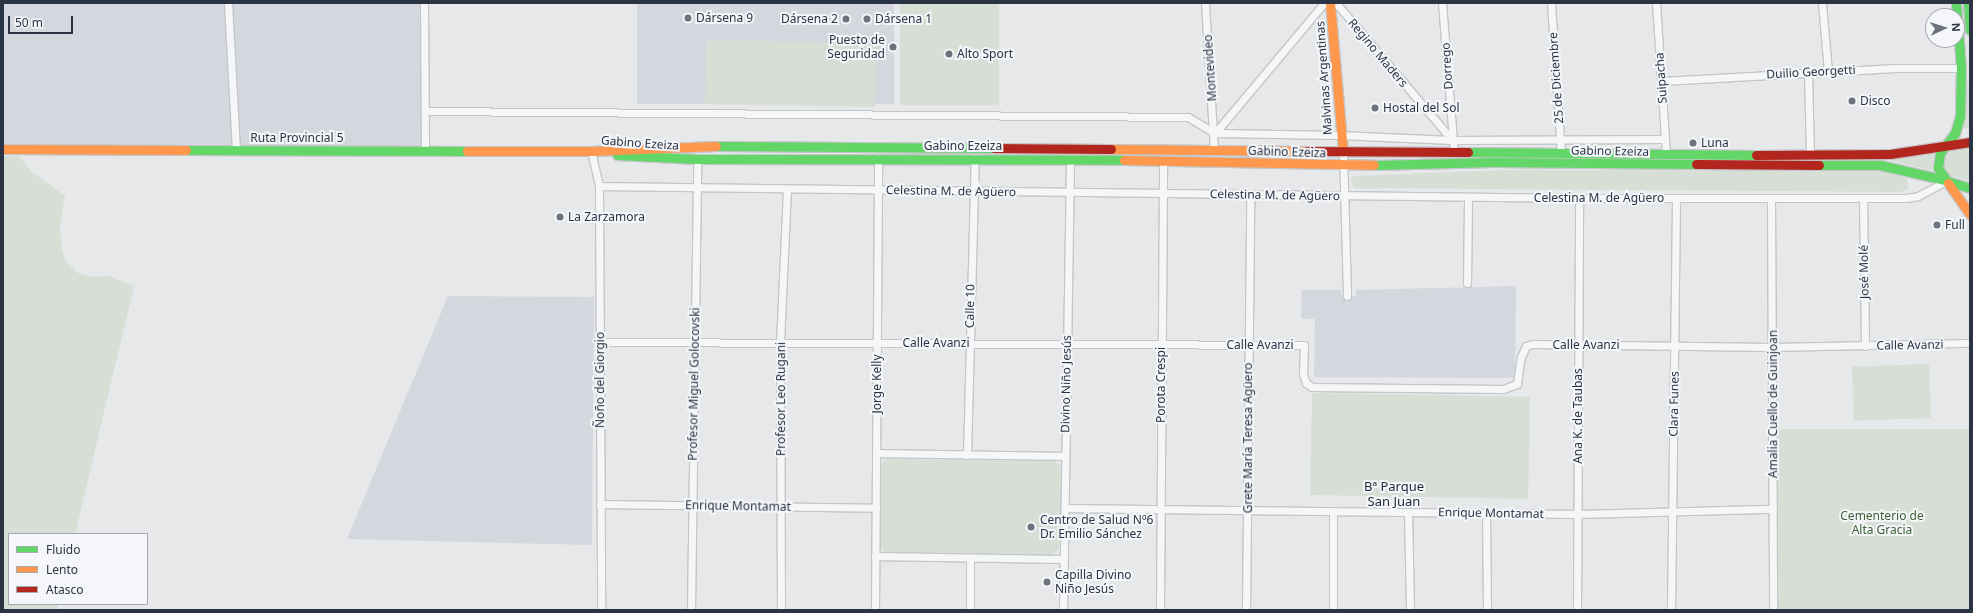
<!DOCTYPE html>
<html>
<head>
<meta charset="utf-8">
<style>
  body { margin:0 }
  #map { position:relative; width:1973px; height:613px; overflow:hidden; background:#e6e8ea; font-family:"Noto Sans",sans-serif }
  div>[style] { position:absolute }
  .built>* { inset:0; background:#d4d7dd; transform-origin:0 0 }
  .green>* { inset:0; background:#d6ded6; transform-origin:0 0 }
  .roads { filter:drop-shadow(1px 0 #c4c6c8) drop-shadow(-1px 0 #c4c6c8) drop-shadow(0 1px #c4c6c8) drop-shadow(0 -1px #c4c6c8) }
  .street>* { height:7px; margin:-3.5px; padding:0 3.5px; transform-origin:3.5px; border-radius:3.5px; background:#f5f6f7 }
  .fast>* { height:9px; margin:-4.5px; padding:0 4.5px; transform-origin:4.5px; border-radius:4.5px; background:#63d668 }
  .slow>* { height:9px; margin:-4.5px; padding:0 4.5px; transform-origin:4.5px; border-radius:4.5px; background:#ff974d }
  .jam>* { height:9px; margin:-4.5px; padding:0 4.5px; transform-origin:4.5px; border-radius:4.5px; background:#b3261e }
  .dots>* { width:11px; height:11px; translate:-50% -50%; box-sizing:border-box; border:2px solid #f4f6f9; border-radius:50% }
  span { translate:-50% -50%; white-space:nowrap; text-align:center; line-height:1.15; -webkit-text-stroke:4px #f4f6f9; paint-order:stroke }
  .poi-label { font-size:12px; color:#2b3445 }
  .left { translate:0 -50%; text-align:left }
  .right { translate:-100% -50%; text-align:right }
  .street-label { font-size:12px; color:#2b3445 }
  .park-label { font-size:12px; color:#3f6138 }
  .neighbourhood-label { font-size:13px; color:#1d2536 }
  .frame { position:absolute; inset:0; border:4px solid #2b3445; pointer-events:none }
  .legend { position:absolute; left:8px; top:533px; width:140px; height:72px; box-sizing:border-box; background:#f4f6f9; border:1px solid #a4a8b1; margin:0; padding:5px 7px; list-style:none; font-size:12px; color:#2b3445 }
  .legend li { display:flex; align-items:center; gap:8px; height:20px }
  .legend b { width:20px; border:1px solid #a4a8b1 }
  .north { position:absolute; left:1925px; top:8px; width:40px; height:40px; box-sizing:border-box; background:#f4f6f9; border:1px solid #a4a8b1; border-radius:50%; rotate:86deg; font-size:11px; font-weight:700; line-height:16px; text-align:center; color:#2b3445 }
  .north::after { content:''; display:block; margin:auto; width:14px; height:18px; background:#6c737f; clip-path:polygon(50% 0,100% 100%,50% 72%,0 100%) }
  .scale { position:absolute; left:8px; top:16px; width:65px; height:18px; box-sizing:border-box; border:2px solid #2b3445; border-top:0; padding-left:5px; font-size:12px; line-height:14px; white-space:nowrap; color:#2b3445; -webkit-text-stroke:3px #f4f6f9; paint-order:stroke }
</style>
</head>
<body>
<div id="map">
  <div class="built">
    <div style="left:3px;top:3px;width:420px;height:145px"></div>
    <div style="left:637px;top:3px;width:257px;height:101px"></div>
    <div style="clip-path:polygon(1516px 286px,1515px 378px,1314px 377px,1315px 319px,1301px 319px,1302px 290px,1341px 290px,1342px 297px,1356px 296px,1356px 290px)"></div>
    <div style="clip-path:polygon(448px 296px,594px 297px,592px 545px,347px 539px)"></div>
  </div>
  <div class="green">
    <div style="left:900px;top:3px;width:99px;height:102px"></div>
    <div style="left:706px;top:40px;width:170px;height:64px;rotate:1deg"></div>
    <div style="clip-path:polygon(1967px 82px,1970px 82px,1970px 128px,1964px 129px)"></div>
    <div style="clip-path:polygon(1970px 147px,1970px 181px,1949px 175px,1944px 165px,1947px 155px,1953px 150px)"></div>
    <div style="clip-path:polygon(1934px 153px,1932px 171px,1886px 159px,1918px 156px)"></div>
    <div style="clip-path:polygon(3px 156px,19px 156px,32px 172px,65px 196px,60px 226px,62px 251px,66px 261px,78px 273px,93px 277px,108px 276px,134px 286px,75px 534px,9px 534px,9px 604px,59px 604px,57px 610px,3px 610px)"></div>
    <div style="clip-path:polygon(1504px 170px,1867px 171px,1887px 172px,1907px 179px,1908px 189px,1901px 192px,1354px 188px,1350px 180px,1354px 176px)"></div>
    <div style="left:1929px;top:364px;width:54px;height:77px;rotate:88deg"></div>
    <div style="left:1312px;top:393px;width:218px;height:102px;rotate:1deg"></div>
    <div style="left:1970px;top:429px;width:181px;height:192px;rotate:90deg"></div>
    <div style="clip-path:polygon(887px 459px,1055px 461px,1063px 468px,1059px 549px,1051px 555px,885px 552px,878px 543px,879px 474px,882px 462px)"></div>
  </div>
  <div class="roads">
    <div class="street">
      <div style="left:228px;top:3px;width:147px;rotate:86.9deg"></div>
      <div style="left:424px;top:3px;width:147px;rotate:89.6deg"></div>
      <div style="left:1205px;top:3px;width:147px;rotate:86.5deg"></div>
      <div style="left:1336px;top:3px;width:180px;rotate:49.7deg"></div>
      <div style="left:1442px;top:3px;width:150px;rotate:85.4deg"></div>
      <div style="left:1551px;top:3px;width:150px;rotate:86.2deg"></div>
      <div style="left:1656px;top:3px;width:150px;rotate:86.2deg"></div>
      <div style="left:1822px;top:3px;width:68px;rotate:85deg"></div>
      <div style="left:1808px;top:73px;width:82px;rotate:88.6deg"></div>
      <div style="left:1662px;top:81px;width:234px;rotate:-3.2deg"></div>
      <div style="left:1896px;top:68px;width:65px"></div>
      <div style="left:426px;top:111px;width:762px;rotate:0.45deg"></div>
      <div style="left:1188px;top:117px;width:31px;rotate:31deg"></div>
      <div style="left:1215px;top:133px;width:124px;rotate:0.9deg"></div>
      <div style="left:1339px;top:135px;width:113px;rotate:2.5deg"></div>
      <div style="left:1452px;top:140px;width:213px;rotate:-0.3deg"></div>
      <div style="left:1215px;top:133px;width:170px;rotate:-50deg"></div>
      <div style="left:591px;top:151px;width:36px;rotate:77deg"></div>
      <div style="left:599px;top:186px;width:424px;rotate:89.7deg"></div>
      <div style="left:1343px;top:151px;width:145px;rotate:88.4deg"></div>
      <div style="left:599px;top:186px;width:980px;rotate:0.7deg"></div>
      <div style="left:1579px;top:198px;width:328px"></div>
      <div style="left:1907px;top:198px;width:11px;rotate:-10deg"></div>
      <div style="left:1918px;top:196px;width:32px;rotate:-28deg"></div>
      <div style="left:1863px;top:198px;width:148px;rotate:89.2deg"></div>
      <div style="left:1771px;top:199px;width:411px;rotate:89.7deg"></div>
      <div style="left:1467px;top:283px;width:86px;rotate:-89.3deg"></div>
      <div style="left:600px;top:342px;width:704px;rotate:0.24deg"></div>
      <div style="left:1304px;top:345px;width:29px;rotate:92deg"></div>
      <div style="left:1303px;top:374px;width:9px;rotate:72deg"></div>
      <div style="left:1306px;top:383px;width:7px;rotate:34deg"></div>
      <div style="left:1312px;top:387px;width:191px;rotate:0.6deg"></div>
      <div style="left:1503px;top:389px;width:15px;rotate:-20deg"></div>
      <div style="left:1517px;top:384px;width:27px;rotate:-82deg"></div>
      <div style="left:1521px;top:357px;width:12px;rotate:-66deg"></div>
      <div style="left:1526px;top:346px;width:7px;rotate:-16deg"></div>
      <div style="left:1533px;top:344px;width:240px;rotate:0.7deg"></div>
      <div style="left:1773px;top:347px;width:197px;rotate:-1.2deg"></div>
      <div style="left:877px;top:453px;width:188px;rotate:0.9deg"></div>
      <div style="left:967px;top:455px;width:297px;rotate:-88.5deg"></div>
      <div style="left:600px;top:504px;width:276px;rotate:0.8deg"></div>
      <div style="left:1065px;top:508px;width:512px;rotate:0.67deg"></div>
      <div style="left:1577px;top:514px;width:196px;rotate:-1.5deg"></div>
      <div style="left:1408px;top:512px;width:98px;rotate:88.8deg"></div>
      <div style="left:1486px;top:512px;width:98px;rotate:89.4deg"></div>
      <div style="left:875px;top:556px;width:189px;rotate:0.9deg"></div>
      <div style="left:691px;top:610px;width:451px;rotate:-89.2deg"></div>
      <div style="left:781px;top:610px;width:267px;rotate:-90.2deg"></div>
      <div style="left:780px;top:343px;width:154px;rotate:-87.4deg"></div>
      <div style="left:875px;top:610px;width:452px;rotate:-89.6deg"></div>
      <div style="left:970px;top:610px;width:52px;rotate:-90deg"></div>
      <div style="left:1063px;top:610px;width:451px;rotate:-89.1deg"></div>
      <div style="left:1160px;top:610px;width:450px;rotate:-89.6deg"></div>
      <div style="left:1246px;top:610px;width:416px;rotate:-89.4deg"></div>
      <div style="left:1333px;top:610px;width:99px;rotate:-90deg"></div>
      <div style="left:1577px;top:610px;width:412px;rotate:-89.7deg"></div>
      <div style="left:1671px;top:610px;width:411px;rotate:-89.3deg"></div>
    </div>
    <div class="fast">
      <div style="left:1956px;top:3px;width:65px;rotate:85.6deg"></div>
      <div style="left:1961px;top:68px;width:48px;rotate:91.2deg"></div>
      <div style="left:1960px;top:116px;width:18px;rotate:106deg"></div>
      <div style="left:1955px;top:133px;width:25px;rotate:127deg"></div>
      <div style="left:1940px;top:153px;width:15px;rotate:98deg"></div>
      <div style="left:1938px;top:168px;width:16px;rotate:55deg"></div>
      <div style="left:1947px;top:181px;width:24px;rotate:17deg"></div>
      <div style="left:1968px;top:3px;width:27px;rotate:86deg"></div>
      <div style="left:716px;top:146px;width:278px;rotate:0.4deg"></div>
      <div style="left:186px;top:150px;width:281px;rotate:0.2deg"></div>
      <div style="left:1468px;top:152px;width:288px;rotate:0.6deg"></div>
      <div style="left:617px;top:155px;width:80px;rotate:2.9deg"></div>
      <div style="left:697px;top:159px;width:427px;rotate:0.1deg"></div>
      <div style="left:1374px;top:165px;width:119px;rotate:-1.4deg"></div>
      <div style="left:1493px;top:162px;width:203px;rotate:0.6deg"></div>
      <div style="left:1819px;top:165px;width:61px"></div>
      <div style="left:1880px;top:165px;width:67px;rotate:13deg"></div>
    </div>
    <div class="slow">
      <div style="left:1330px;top:3px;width:149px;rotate:85deg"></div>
      <div style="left:3px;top:149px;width:183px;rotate:0.3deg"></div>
      <div style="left:1111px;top:149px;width:196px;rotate:0.6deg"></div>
      <div style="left:467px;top:151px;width:124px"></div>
      <div style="left:591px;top:151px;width:125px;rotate:-2.3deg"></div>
      <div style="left:1124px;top:160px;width:250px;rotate:1.1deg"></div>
      <div style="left:1948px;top:183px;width:38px;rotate:55deg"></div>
    </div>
    <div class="jam">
      <div style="left:994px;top:148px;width:117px;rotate:0.5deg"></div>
      <div style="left:1307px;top:151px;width:161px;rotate:0.4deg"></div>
      <div style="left:1756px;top:155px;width:134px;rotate:-0.4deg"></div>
      <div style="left:1890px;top:154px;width:81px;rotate:-8.5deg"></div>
      <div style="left:1696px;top:164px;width:123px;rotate:0.5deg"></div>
    </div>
  </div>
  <div class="dots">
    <div style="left:688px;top:18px;background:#6c737f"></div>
    <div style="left:846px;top:19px;background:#6c737f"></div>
    <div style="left:867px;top:19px;background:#6c737f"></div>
    <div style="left:893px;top:47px;background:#6c737f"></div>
    <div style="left:949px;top:54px;background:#6c737f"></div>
    <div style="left:1852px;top:101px;background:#6c737f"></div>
    <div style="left:1375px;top:108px;background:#6c737f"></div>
    <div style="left:1693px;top:143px;background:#6c737f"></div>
    <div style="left:560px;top:217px;background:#6c737f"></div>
    <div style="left:1937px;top:225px;background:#6c737f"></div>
    <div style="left:1031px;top:527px;background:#6c737f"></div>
    <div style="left:1047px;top:582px;background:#6c737f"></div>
  </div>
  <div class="poi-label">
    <span class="left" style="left:696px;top:18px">Dársena 9</span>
    <span class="right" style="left:838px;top:19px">Dársena 2</span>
    <span class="left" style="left:875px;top:19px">Dársena 1</span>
    <span class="right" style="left:885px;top:47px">Puesto de<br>Seguridad</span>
    <span class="left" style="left:957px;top:54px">Alto Sport</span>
    <span class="left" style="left:1860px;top:101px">Disco</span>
    <span class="left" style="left:1383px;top:108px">Hostal del Sol</span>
    <span class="left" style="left:1701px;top:143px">Luna</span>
    <span class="left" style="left:568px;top:217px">La Zarzamora</span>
    <span class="left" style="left:1945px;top:225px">Full</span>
    <span class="left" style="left:1040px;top:527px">Centro de Salud Nº6<br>Dr. Emilio Sánchez</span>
    <span class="left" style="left:1055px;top:582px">Capilla Divino<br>Niño Jesús</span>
  </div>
  <div class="street-label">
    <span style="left:1378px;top:53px;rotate:50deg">Regino Maders</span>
    <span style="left:1447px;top:66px;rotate:-94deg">Dorrego</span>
    <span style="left:1210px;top:68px;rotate:-94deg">Montevideo</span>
    <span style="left:1811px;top:72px;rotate:-3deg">Duilio Georgetti</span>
    <span style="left:1324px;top:78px;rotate:-94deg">Malvinas Argentinas</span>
    <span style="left:1556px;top:78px;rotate:-94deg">25 de Diciembre</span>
    <span style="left:1661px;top:78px;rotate:-94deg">Suipacha</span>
    <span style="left:297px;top:138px">Ruta Provincial 5</span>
    <span style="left:640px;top:143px;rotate:4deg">Gabino Ezeiza</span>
    <span style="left:963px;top:146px">Gabino Ezeiza</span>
    <span style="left:1610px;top:151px;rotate:1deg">Gabino Ezeiza</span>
    <span style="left:1287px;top:152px;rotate:2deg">Gabino Ezeiza</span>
    <span style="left:951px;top:191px;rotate:1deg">Celestina M. de Agüero</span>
    <span style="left:1275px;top:195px;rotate:1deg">Celestina M. de Agüero</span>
    <span style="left:1599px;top:198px">Celestina M. de Agüero</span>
    <span style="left:1864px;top:272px;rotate:-91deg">José Molé</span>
    <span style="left:970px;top:306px;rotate:-89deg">Calle 10</span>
    <span style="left:936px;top:343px">Calle Avanzi</span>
    <span style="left:1260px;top:345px">Calle Avanzi</span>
    <span style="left:1586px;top:345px">Calle Avanzi</span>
    <span style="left:1910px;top:345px;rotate:-1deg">Calle Avanzi</span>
    <span style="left:600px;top:380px;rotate:-90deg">Ñoño del Giorgio</span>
    <span style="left:694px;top:384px;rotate:-89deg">Profesor Miguel Golocovski</span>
    <span style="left:877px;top:384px;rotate:-90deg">Jorge Kelly</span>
    <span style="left:1066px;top:384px;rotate:-89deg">Divino Niño Jesús</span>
    <span style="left:1161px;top:385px;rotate:-90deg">Porota Crespi</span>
    <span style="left:781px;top:399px;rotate:-90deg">Profesor Leo Rugani</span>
    <span style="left:1674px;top:404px;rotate:-89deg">Clara Funes</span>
    <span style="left:1773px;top:404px;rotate:-90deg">Amalia Cuello de Guinjoan</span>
    <span style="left:1578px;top:416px;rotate:-90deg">Ana K. de Taubas</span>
    <span style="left:1248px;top:438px;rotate:-90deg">Grete María Teresa Agüero</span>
    <span style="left:738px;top:506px;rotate:1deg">Enrique Montamat</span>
    <span style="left:1491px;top:513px;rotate:1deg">Enrique Montamat</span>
  </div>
  <div class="park-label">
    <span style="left:1882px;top:523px">Cementerio de<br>Alta Gracia</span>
  </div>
  <div class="neighbourhood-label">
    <span style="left:1394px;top:494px">Bª Parque<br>San Juan</span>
  </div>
  <div class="frame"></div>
  <ul class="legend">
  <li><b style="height:5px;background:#63d668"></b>Fluido</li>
  <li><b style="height:5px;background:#ff974d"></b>Lento</li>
  <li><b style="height:5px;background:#b3261e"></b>Atasco</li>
  </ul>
  <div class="north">N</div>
  <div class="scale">50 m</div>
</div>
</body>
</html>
